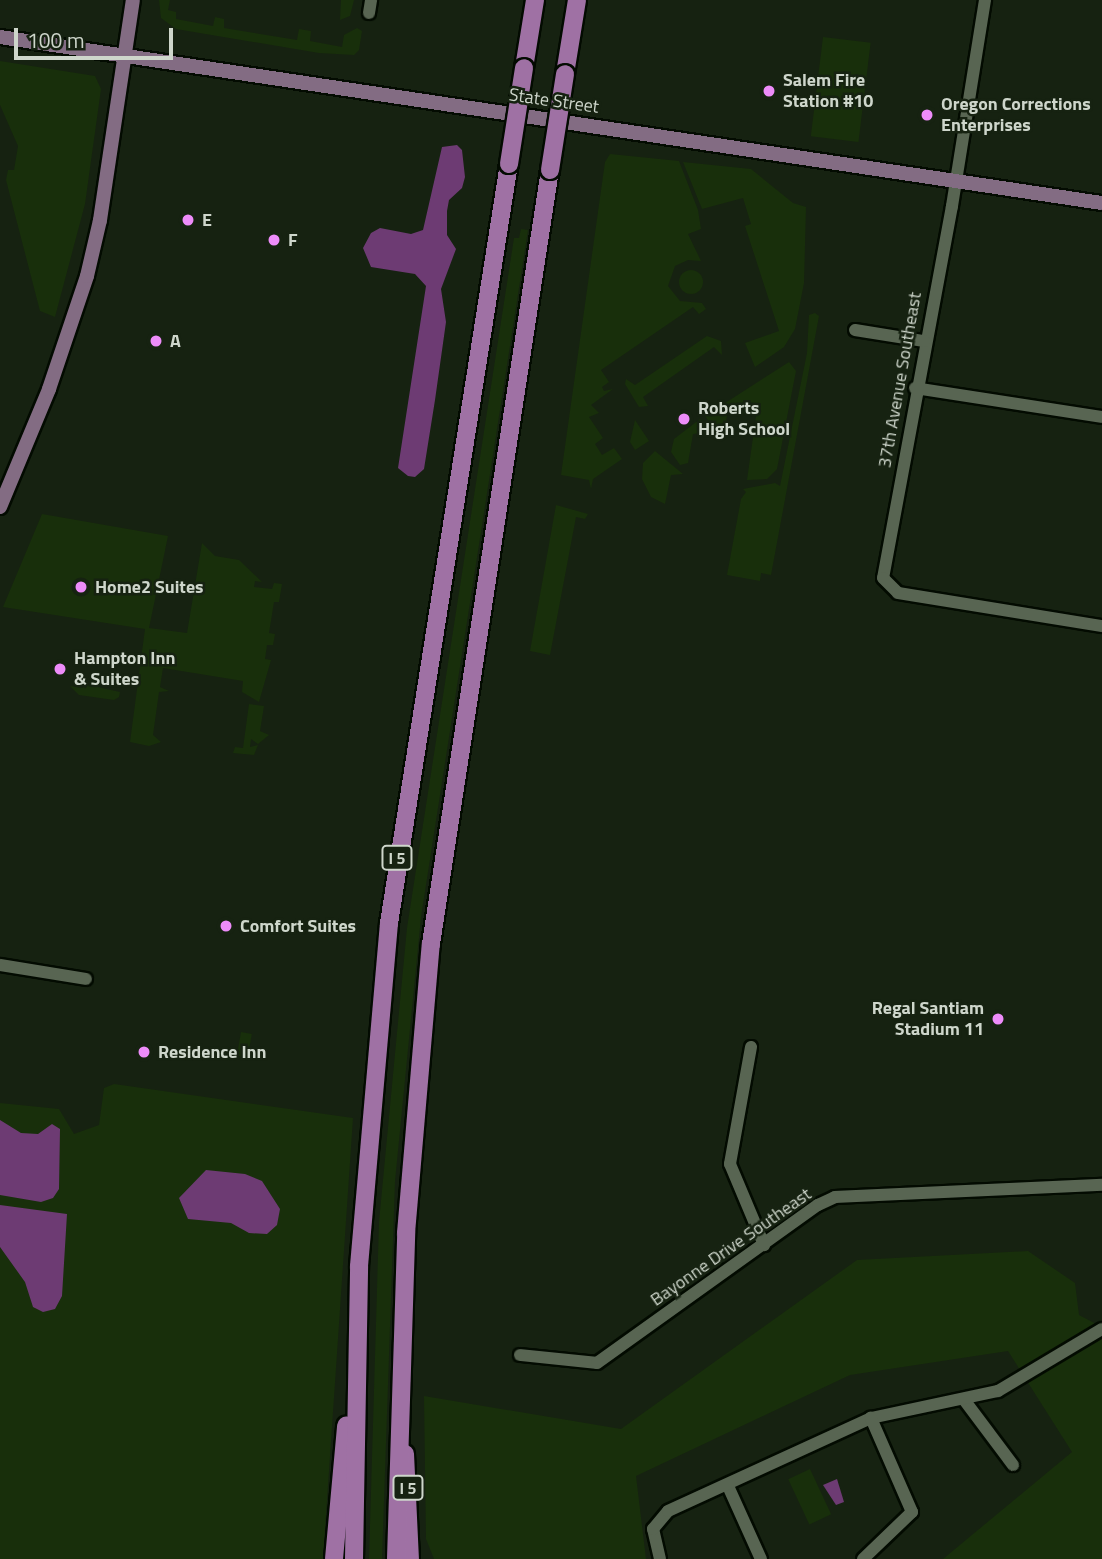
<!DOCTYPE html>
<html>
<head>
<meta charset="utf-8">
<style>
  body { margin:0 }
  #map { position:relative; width:1102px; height:1559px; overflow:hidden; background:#162211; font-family:"Titillium Web",sans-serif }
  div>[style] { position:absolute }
  .green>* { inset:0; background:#182f0b; transform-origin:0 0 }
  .round { border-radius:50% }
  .water>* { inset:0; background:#6d3b73 }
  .roads { filter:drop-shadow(2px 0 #030b01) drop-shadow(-2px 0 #030b01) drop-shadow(0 2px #030b01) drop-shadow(0 -2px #030b01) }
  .minor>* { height:12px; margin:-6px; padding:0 6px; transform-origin:6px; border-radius:6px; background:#586552 }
  .major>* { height:14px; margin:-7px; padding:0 7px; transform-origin:7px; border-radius:7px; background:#836c83 }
  .highway>* { height:18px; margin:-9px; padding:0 9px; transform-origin:9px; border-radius:9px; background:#9f71a4 }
  .bridges { filter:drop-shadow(2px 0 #030b01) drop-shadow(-2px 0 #030b01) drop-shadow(0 2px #030b01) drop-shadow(0 -2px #030b01) }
  .highway-bridge>* { height:18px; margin:-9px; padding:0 9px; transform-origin:9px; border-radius:9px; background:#9f71a4 }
  .dots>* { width:19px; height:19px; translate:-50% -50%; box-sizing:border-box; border:4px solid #162211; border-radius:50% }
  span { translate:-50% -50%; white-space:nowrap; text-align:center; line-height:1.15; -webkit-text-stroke:5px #162211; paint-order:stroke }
  .shield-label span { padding:2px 5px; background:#162211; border:2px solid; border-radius:5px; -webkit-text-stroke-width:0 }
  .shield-label { font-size:16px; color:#ced6cb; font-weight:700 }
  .poi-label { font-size:18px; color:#ced6cb; font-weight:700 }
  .left { translate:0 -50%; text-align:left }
  .right { translate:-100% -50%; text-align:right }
  .street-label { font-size:18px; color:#ced6cb }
  .scale { position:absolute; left:14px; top:28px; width:159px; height:32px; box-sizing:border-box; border:4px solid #ced6cb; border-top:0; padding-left:9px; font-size:21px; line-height:24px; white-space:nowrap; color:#ced6cb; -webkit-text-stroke:5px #162211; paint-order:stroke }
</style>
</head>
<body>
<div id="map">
  <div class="green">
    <div style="clip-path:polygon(159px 0,170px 0,168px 10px,176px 12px,176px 19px,213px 26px,215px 17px,224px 19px,224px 28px,297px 40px,299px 29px,311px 31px,310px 41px,342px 47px,344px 35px,357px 28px,362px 31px,359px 50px,354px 55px,319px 53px,176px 29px,161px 18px)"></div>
    <div style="clip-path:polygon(341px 0,354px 0,350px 16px,340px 20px)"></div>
    <div style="left:823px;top:37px;width:48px;height:100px;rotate:7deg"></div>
    <div style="clip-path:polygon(0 61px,95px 76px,101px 89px,85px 204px,55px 317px,40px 311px,6px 180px,8px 170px,14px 170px,18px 146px,0 105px)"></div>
    <div style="clip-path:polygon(610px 154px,679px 161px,698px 210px,701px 229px,688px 234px,701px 261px,688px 260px,675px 266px,668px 286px,680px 301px,702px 303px,706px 309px,699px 314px,693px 307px,601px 370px,609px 382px,602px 387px,604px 391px,613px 389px,591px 405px,599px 413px,589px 417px,603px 438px,595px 444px,602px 455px,614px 448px,622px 459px,593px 479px,591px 489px,589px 480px,561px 475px,605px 162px)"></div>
    <div style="clip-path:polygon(683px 162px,751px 169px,793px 203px,806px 207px,804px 283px,795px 329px,784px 347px,755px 367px,745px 343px,779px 331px,745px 226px,751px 224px,743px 198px,702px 209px)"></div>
    <div style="clip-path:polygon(521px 229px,528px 230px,421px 917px,395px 1181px,382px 1559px,369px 1559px,379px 1222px,407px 928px,514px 238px,519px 238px)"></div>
    <div class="round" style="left:679px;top:270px;width:24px;height:24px"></div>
    <div style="clip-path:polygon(815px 313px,819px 316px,771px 575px,761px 573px,760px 581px,727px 575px,741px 499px,746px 492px,743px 489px,775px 483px,780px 486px,807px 353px,809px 315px)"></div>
    <div style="clip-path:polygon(707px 336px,721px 341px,722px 355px,714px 347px,643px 397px,648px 406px,639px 407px,625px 384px,626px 379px,635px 385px)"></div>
    <div style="clip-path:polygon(789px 362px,796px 371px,777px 469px,767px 479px,747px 480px,756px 416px,728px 411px,726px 421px,714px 428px,705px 416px)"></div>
    <div style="clip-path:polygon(700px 419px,709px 432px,693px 434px,688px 463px,680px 465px,671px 452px,674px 439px)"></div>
    <div style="clip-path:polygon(635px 420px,649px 441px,635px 450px,630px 442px)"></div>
    <div style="clip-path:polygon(655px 451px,683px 474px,671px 475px,665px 504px,651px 497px,642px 479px,643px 463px)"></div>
    <div style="clip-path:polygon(556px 505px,588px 514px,585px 519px,576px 517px,550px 655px,530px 651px)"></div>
    <div style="clip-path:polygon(42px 514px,168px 536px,149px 628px,187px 633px,202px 543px,215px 556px,239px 560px,262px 582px,255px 581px,254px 587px,272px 589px,274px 583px,282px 584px,279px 602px,274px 602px,269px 633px,275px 634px,273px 645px,267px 645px,265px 659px,271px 660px,259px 702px,242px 692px,243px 681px,163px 668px,160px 687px,169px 691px,159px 692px,153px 735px,161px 742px,149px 746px,130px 742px,145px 629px,3px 607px)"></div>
    <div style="clip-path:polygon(84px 684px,120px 692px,119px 697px,114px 700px,79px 695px,70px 686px,83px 688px)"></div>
    <div style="clip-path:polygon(249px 704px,264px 706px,260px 731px,269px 735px,258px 744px,251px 739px,250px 747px,258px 745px,254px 755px,233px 753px,235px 747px,243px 748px)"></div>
    <div style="left:241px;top:1032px;width:11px;height:24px;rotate:10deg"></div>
    <div style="clip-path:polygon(114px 1084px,353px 1118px,323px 1559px,0 1559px,0 1103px,59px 1109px,74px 1134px,99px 1125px,104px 1088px)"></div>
    <div style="clip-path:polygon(1028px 1251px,1075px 1283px,1079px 1315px,1102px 1327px,1102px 1559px,943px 1559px,1072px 1452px,1008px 1351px,850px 1375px,636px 1476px,646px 1559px,434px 1559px,426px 1539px,424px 1396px,621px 1429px,857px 1260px)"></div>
    <div style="left:810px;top:1469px;width:50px;height:24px;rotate:65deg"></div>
  </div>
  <div class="water">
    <div style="clip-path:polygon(457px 145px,462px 150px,465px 177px,462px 188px,449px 200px,447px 211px,447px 235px,456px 249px,441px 289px,446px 322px,435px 400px,424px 469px,415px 477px,408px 476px,398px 468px,426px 286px,415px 274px,371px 267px,363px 248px,371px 233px,380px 228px,411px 234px,423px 230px,442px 147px)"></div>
    <div style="clip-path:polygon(0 1120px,21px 1133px,38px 1134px,52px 1124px,60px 1129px,59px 1189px,53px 1198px,41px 1202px,0 1195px)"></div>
    <div style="clip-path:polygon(206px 1170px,245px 1174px,262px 1181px,280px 1209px,277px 1225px,267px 1234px,249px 1233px,231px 1223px,188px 1219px,179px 1198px)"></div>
    <div style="clip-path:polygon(0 1205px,67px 1214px,62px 1296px,55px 1309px,43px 1312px,33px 1307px,25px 1282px,0 1247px)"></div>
    <div style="clip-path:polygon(837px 1479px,844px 1502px,836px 1505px,823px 1485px)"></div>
  </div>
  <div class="roads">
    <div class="minor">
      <div style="left:985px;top:0;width:209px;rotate:99.1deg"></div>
      <div style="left:952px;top:206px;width:378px;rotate:100.5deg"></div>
      <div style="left:883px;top:578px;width:21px;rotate:45deg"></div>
      <div style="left:898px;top:593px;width:207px;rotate:9.2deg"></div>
      <div style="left:369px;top:13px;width:13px;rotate:-81deg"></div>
      <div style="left:855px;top:330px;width:70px;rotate:9.1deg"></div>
      <div style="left:915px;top:388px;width:189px;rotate:8.8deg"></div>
      <div style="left:0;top:965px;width:87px;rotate:9.2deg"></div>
      <div style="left:751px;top:1047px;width:119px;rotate:100.2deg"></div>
      <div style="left:730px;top:1164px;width:88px;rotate:67.2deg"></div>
      <div style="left:520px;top:1355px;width:77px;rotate:5.9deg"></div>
      <div style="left:597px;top:1363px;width:272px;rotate:-35.6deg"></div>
      <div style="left:818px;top:1205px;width:19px;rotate:-25deg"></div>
      <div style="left:835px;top:1197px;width:267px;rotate:-2.6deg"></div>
      <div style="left:965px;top:1401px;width:80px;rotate:53.1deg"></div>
      <div style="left:728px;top:1486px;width:80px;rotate:65.7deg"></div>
      <div style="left:660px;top:1559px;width:31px;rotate:-103deg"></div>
      <div style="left:653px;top:1529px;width:23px;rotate:-50deg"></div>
      <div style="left:668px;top:1511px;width:223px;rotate:-24.6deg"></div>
      <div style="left:871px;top:1418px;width:130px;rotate:-12deg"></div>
      <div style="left:998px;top:1391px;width:121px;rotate:-30.8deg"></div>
      <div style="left:863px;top:1559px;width:68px;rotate:-43.8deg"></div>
      <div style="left:912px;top:1512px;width:103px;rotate:-113.6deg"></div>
    </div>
    <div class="major">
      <div style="left:0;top:37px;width:1114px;rotate:8.57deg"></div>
      <div style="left:0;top:507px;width:128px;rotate:-67.4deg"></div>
      <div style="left:49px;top:389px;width:119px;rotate:-71.4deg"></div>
      <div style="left:87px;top:276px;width:57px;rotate:-76.9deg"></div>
      <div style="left:100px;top:220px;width:222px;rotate:-81.5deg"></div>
    </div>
    <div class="highway">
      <div style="left:524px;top:68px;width:69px;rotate:-80.8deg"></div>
      <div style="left:565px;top:74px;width:75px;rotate:-80.8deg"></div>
      <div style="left:405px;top:1454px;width:105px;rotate:87.3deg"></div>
      <div style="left:334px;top:1559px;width:134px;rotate:-84.8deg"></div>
      <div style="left:354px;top:1559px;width:293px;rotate:-89deg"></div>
      <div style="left:359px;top:1266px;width:344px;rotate:-85deg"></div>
      <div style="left:389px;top:923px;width:768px;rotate:-81.02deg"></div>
      <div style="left:396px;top:1559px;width:326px;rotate:-88.2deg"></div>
      <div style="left:406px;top:1233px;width:290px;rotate:-85.1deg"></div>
      <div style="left:431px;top:944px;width:783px;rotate:-81.26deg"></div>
    </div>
  </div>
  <div class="bridges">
    <div class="highway-bridge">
      <div style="left:509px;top:164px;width:97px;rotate:-81.1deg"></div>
      <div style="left:550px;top:170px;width:97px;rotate:-81.1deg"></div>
    </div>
  </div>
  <div class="dots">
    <div style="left:769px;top:91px;background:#ed8cf9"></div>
    <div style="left:927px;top:115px;background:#ed8cf9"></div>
    <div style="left:188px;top:220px;background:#ed8cf9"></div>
    <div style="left:274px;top:240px;background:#ed8cf9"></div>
    <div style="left:156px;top:341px;background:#ed8cf9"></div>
    <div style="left:684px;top:419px;background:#ed8cf9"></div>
    <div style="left:81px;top:587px;background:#ed8cf9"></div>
    <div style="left:60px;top:669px;background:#ed8cf9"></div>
    <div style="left:226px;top:926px;background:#ed8cf9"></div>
    <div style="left:998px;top:1019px;background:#ed8cf9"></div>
    <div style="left:144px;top:1052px;background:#ed8cf9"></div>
  </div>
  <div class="shield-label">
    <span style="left:397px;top:858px">I 5</span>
    <span style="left:408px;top:1488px">I 5</span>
  </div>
  <div class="poi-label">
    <span class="left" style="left:783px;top:91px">Salem Fire<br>Station #10</span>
    <span class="left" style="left:941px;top:115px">Oregon Corrections<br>Enterprises</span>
    <span class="left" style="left:202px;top:220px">E</span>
    <span class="left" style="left:288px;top:240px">F</span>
    <span class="left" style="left:170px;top:341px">A</span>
    <span class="left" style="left:698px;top:419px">Roberts<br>High School</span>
    <span class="left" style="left:95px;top:587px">Home2 Suites</span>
    <span class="left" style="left:74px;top:669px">Hampton Inn<br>&amp; Suites</span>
    <span class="left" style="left:240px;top:926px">Comfort Suites</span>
    <span class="right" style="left:984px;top:1019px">Regal Santiam<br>Stadium 11</span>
    <span class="left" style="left:158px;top:1052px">Residence Inn</span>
  </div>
  <div class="street-label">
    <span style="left:554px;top:101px;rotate:8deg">State Street</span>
    <span style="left:900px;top:380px;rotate:-80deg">37th Avenue Southeast</span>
    <span style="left:731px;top:1247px;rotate:-35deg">Bayonne Drive Southeast</span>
  </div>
  <div class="scale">100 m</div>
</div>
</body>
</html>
